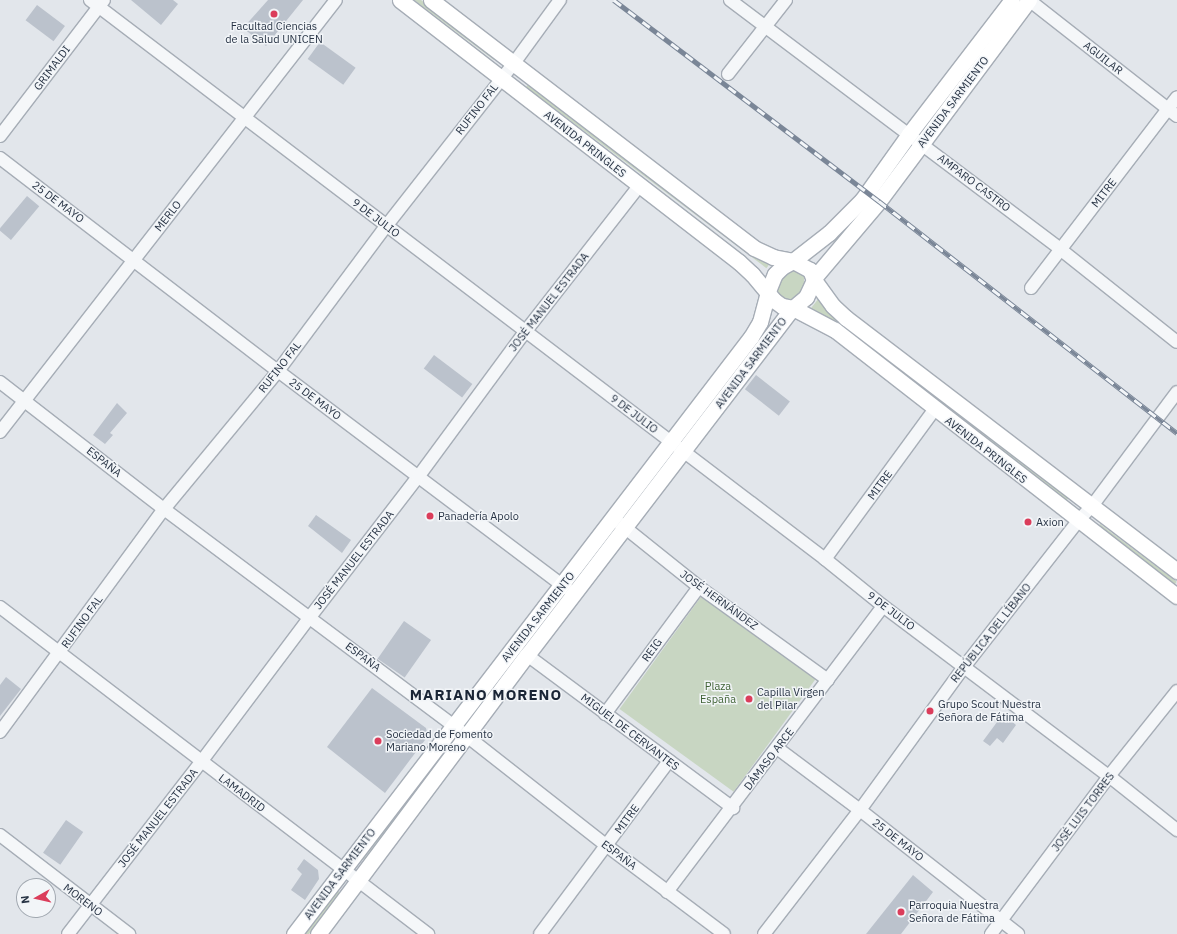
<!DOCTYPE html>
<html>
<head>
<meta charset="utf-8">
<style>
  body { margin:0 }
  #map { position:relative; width:1177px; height:934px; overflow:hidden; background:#e2e6eb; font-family:"IBM Plex Sans",sans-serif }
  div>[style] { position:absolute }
  .green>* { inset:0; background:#c8d6c2; transform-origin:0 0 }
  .building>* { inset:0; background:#bbc2cc; transform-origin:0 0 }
  .roads { filter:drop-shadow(1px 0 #a6adb6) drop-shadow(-1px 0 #a6adb6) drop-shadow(0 1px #a6adb6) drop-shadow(0 -1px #a6adb6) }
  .minor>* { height:12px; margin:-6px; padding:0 6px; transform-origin:6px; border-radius:6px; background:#f5f7f9 }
  .major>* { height:15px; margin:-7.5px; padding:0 7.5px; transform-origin:7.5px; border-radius:7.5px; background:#fff }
  .rail>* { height:4.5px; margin-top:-2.25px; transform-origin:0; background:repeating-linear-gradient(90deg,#f2f5f8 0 9px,#7a8697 0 18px); box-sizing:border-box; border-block:1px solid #7a8697 }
  .dots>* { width:11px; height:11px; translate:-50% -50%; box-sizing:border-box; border:2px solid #f2f5f8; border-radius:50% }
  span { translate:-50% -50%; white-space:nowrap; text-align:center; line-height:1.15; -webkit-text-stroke:3px #f2f5f8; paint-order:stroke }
  .poi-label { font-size:11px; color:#283445 }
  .left { translate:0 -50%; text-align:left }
  .street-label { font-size:11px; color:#283445 }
  .park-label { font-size:11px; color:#3f6234 }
  .district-label { font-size:15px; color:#1a2536; font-weight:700; letter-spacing:1px }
  .north { position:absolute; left:16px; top:878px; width:40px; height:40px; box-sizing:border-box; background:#f2f5f8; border:1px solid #a1a8b0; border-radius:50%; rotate:262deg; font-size:11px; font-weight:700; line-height:16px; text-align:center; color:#283445 }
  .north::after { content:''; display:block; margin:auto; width:14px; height:18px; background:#db3d5b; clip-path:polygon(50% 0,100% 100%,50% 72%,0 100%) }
</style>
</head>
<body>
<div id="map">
  <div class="green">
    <div style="clip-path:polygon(414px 0,421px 0,497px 56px,494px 60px)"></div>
    <div style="left:529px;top:83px;width:301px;height:5px;rotate:37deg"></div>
    <div style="clip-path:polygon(796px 270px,801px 272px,804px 277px,804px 285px,797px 297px,788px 302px,778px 294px,777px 289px,785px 275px)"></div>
    <div style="clip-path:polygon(819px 298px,834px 318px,1069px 497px,1067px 500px,833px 320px,808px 312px)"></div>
    <div style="left:1100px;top:524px;width:96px;height:4px;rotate:37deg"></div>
    <div style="left:703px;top:594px;width:141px;height:142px;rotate:36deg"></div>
    <div style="clip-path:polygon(448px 746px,450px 747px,363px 860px,361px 858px)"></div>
    <div style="clip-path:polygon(338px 891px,340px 893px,309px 934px,305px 934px)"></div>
  </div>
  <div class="building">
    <div style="clip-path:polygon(131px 0,173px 0,178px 4px,161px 25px)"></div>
    <div style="clip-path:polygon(268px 0,303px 0,266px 46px,243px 28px)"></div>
    <div style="left:37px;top:5px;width:35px;height:19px;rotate:37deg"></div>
    <div style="left:320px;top:42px;width:44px;height:21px;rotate:36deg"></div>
    <div style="left:27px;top:196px;width:16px;height:44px;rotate:40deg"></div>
    <div style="left:434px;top:355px;width:48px;height:17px;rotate:37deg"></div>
    <div style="left:756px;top:375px;width:43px;height:18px;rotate:38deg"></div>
    <div style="clip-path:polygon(117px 403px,127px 413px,110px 433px,113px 435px,105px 444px,93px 435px)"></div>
    <div style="clip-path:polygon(316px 515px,351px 540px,342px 553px,308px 526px)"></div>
    <div style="left:404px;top:621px;width:33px;height:46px;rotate:35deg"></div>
    <div style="clip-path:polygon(6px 677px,21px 689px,0 716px,0 685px)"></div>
    <div style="clip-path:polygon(372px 688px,426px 728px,428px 736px,385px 793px,327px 747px)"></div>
    <div style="clip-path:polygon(1003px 714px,1016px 725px,1003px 743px,997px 738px,990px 746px,983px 741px)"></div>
    <div style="left:66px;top:820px;width:21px;height:40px;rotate:35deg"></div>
    <div style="clip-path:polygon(304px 859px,318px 870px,319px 879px,305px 900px,291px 890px,302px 874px,297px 869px)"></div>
    <div style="clip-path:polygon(913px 875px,933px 892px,901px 934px,866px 934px)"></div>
  </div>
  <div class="roads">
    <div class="minor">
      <div style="left:90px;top:0;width:923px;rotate:37.25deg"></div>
      <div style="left:825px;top:559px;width:75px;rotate:39deg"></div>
      <div style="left:883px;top:606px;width:283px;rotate:37deg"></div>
      <div style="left:1109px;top:776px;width:87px;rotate:38.5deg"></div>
      <div style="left:730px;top:0;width:413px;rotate:37deg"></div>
      <div style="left:1060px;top:249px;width:149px;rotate:38.5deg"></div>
      <div style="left:1029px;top:0;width:188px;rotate:38.1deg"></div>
      <div style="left:728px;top:74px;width:94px;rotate:-51.9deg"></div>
      <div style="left:0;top:136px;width:171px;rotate:-52.6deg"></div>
      <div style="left:0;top:158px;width:350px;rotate:37.5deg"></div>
      <div style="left:278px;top:371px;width:362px;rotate:37deg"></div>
      <div style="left:1031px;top:288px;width:240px;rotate:-52.6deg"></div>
      <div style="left:0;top:382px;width:207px;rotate:37.8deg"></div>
      <div style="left:164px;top:509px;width:362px;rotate:36.8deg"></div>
      <div style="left:454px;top:726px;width:194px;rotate:38.1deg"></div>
      <div style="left:607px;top:846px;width:146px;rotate:36.9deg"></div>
      <div style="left:0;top:432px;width:547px;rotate:-52.13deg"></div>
      <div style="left:618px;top:522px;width:104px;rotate:38.7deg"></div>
      <div style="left:699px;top:587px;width:159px;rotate:35.8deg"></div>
      <div style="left:825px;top:559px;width:185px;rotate:-53.8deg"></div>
      <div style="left:0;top:607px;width:539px;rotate:37.38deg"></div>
      <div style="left:527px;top:655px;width:257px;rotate:36.6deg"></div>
      <div style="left:605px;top:714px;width:158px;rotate:-53.5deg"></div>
      <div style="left:0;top:732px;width:277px;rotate:-53.7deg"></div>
      <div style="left:164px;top:509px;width:179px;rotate:-50.4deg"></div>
      <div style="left:278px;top:371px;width:182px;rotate:-53.3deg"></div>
      <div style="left:387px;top:225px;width:206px;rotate:-51.9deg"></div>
      <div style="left:514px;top:63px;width:78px;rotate:-53.9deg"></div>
      <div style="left:777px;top:748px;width:104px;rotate:36.8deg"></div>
      <div style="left:860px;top:810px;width:201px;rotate:38.1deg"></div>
      <div style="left:0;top:835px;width:163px;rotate:37.5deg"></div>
      <div style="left:667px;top:892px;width:358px;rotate:-52.9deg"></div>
      <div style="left:68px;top:934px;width:217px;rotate:-52.3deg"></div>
      <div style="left:201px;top:762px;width:181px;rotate:-53.1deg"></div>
      <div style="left:310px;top:617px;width:177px;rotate:-52.4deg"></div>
      <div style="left:418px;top:477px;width:180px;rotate:-53.6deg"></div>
      <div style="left:525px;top:332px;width:185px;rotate:-52deg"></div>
      <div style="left:540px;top:934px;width:216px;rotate:-53.3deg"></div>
      <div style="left:764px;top:934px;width:157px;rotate:-52.3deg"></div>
      <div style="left:860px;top:810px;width:177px;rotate:-54deg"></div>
      <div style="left:964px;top:667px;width:185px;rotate:-52deg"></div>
      <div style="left:1078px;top:521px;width:21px;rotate:-47deg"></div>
      <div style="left:1092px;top:506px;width:142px;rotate:-53.3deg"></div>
      <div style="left:991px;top:934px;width:197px;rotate:-53.2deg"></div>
      <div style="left:1109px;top:776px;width:109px;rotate:-51.3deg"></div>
    </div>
    <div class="major">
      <div style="left:400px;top:0;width:428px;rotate:37.7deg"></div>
      <div style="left:739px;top:262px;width:18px;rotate:43deg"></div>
      <div style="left:752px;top:274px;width:35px;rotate:50deg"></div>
      <div style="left:775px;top:301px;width:9px;rotate:36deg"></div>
      <div style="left:782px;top:306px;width:11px;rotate:10deg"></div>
      <div style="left:793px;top:308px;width:47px;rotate:27.6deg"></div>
      <div style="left:835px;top:330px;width:433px;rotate:37.9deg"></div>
      <div style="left:431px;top:0;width:407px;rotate:37.5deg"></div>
      <div style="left:754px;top:248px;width:21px;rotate:25deg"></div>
      <div style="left:773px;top:257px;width:20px;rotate:11deg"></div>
      <div style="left:793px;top:261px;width:19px;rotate:28deg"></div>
      <div style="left:810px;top:270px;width:11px;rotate:68deg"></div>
      <div style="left:814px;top:280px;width:19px;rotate:115deg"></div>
      <div style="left:806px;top:297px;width:17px;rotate:140deg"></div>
      <div style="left:793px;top:261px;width:46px;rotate:-37.9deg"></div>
      <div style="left:829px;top:233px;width:47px;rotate:-45deg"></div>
      <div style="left:862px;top:200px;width:81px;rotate:-54.5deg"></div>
      <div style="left:909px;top:134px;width:169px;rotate:-52.5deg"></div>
      <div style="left:814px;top:278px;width:101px;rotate:-49.8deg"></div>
      <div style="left:879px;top:201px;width:251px;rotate:-53.3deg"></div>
      <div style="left:814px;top:280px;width:32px;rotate:54deg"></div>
      <div style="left:833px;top:306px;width:18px;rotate:43deg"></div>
      <div style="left:846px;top:318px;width:417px;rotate:37.4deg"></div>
      <div style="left:768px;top:291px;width:18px;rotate:-68deg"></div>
      <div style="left:775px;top:274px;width:10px;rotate:-45deg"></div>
      <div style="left:782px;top:267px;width:13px;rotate:-29deg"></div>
      <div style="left:294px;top:934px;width:752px;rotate:-52.57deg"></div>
      <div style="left:751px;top:337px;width:17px;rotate:-59deg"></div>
      <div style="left:760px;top:322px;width:31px;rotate:-75deg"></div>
      <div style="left:318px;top:934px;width:349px;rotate:-53.2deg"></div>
      <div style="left:527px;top:655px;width:437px;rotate:-52.6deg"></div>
    </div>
  </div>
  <div class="rail">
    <div style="left:614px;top:0;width:333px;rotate:37.2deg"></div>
    <div style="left:879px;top:201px;width:378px;rotate:37.9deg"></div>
  </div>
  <div class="dots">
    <div style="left:274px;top:14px;background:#db3d5b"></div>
    <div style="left:430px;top:516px;background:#db3d5b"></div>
    <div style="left:1028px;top:522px;background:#db3d5b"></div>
    <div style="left:749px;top:699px;background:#db3d5b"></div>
    <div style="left:930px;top:711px;background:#db3d5b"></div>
    <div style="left:378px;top:741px;background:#db3d5b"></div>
    <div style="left:901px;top:912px;background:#db3d5b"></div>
  </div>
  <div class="poi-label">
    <span style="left:274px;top:33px">Facultad Ciencias<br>de la Salud UNICEN</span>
    <span class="left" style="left:438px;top:516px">Panadería Apolo</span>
    <span class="left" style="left:1036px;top:522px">Axion</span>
    <span class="left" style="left:757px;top:699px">Capilla Virgen<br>del Pilar</span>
    <span class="left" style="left:938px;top:711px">Grupo Scout Nuestra<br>Señora de Fátima</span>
    <span class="left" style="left:386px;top:741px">Sociedad de Fomento<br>Mariano Moreno</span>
    <span class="left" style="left:909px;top:912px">Parroquia Nuestra<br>Señora de Fátima</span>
  </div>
  <div class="street-label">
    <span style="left:1103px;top:58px;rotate:38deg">AGUILAR</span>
    <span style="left:52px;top:68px;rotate:-53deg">GRIMALDI</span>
    <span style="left:953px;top:102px;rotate:-53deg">AVENIDA SARMIENTO</span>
    <span style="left:477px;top:109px;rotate:-52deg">RUFINO FAL</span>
    <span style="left:585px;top:144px;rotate:38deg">AVENIDA PRINGLES</span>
    <span style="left:974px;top:183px;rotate:37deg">AMPARO CASTRO</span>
    <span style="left:1104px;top:193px;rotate:-52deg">MITRE</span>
    <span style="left:58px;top:202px;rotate:37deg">25 DE MAYO</span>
    <span style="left:168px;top:216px;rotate:-52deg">MERLO</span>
    <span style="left:376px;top:218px;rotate:37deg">9 DE JULIO</span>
    <span style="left:549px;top:302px;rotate:-52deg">JOSÉ MANUEL ESTRADA</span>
    <span style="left:751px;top:363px;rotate:-53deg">AVENIDA SARMIENTO</span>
    <span style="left:280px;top:367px;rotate:-52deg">RUFINO FAL</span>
    <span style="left:315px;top:399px;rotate:37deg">25 DE MAYO</span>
    <span style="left:634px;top:414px;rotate:37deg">9 DE JULIO</span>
    <span style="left:986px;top:450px;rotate:38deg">AVENIDA PRINGLES</span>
    <span style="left:104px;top:462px;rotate:38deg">ESPAÑA</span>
    <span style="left:880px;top:485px;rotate:-54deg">MITRE</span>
    <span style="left:354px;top:560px;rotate:-52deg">JOSÉ MANUEL ESTRADA</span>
    <span style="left:719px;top:600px;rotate:36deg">JOSÉ HERNÁNDEZ</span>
    <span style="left:891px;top:611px;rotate:37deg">9 DE JULIO</span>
    <span style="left:538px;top:617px;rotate:-52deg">AVENIDA SARMIENTO</span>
    <span style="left:82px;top:622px;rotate:-54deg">RUFINO FAL</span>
    <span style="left:991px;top:633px;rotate:-52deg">REPÚBLICA DEL LÍBANO</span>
    <span style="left:652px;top:650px;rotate:-54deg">REIG</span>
    <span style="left:363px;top:657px;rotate:37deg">ESPAÑA</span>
    <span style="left:630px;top:732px;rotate:37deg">MIGUEL DE CERVANTES</span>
    <span style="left:769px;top:759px;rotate:-53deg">DÁMASO ARCE</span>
    <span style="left:242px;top:793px;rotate:37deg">LAMADRID</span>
    <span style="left:1083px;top:812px;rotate:-53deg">JOSÉ LUIS TORRES</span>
    <span style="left:158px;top:818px;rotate:-52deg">JOSÉ MANUEL ESTRADA</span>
    <span style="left:627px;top:819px;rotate:-54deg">MITRE</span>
    <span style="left:898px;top:840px;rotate:38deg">25 DE MAYO</span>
    <span style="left:619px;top:855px;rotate:37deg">ESPAÑA</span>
    <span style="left:340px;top:874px;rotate:-53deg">AVENIDA SARMIENTO</span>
    <span style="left:83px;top:900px;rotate:37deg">MORENO</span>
  </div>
  <div class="park-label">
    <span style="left:718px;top:693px">Plaza<br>España</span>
  </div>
  <div class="district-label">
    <span style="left:486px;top:695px">MARIANO MORENO</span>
  </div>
  <div class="north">N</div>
</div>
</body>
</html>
